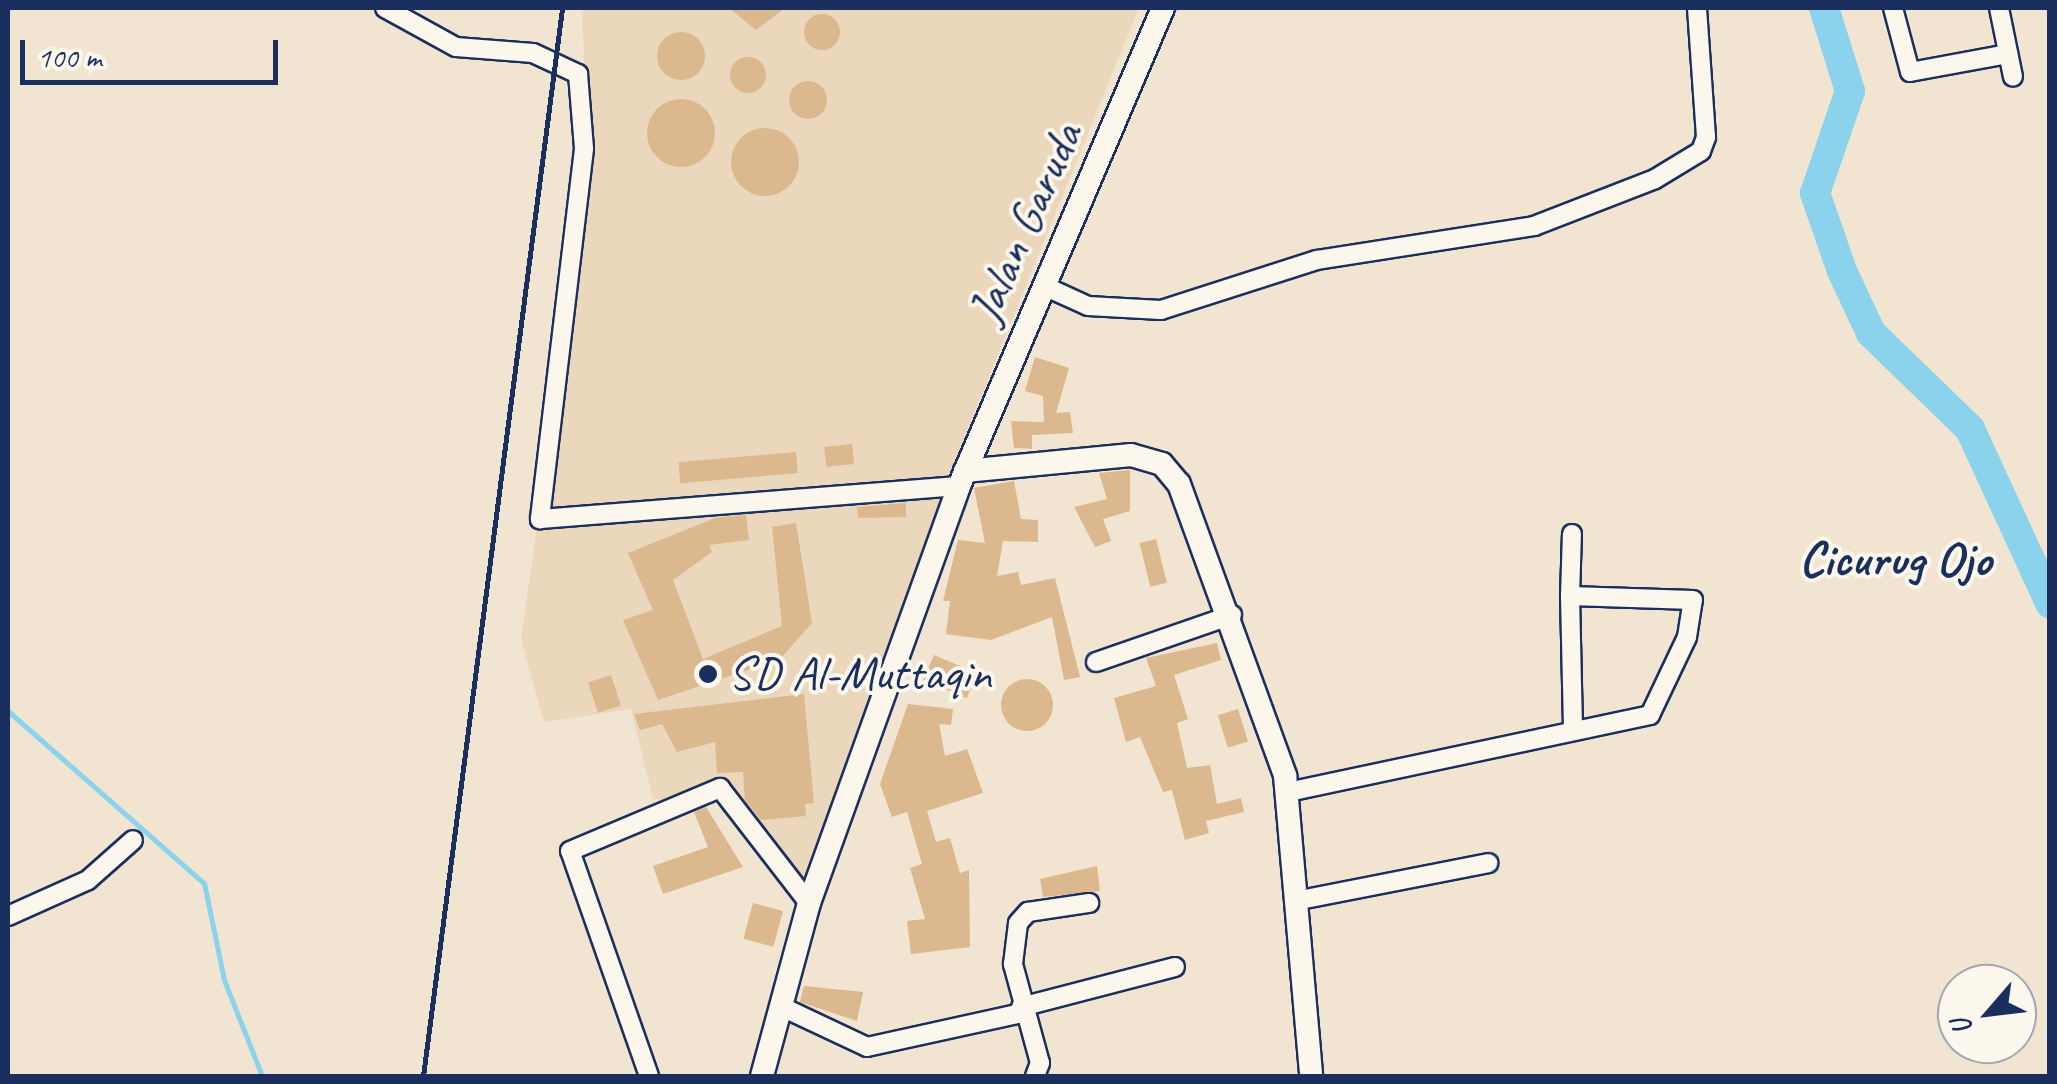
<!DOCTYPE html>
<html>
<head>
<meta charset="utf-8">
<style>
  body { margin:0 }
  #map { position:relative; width:2057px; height:1084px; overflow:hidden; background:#f1e4d0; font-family:Caveat,sans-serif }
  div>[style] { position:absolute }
  .built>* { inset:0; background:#ead7bc }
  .stream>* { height:5px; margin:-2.5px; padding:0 2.5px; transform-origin:2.5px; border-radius:2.5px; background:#8bd3ed }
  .river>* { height:30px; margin:-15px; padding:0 15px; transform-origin:15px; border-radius:15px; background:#8bd3ed }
  .building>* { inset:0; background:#dbb88d; transform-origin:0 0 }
  .round { border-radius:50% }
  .roads { filter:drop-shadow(2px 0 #1b2f5e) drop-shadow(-2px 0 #1b2f5e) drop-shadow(0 2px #1b2f5e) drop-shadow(0 -2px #1b2f5e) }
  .minor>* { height:18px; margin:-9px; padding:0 9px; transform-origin:9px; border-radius:9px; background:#fbf7ec }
  .major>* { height:22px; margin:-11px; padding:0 11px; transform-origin:11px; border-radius:11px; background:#fbf7ec }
  .rail>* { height:5px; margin:-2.5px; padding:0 2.5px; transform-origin:2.5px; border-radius:2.5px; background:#1b2f5e }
  .dots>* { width:28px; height:28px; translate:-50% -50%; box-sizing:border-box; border:5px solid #fbf7ec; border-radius:50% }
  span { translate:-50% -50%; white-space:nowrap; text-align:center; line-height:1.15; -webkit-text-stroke:8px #fbf7ec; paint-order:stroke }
  .street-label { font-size:48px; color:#1b2f5e }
  .poi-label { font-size:48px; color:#1b2f5e }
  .left { translate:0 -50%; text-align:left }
  .neighbourhood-label { font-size:50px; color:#1b2f5e; font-weight:700 }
  .frame { position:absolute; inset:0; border:10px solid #1b2f5e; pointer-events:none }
  .north { position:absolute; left:1937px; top:964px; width:100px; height:100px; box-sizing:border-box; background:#fbf7ec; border:2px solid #a1a7b3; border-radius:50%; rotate:242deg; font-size:28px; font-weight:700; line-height:40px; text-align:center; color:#1b2f5e }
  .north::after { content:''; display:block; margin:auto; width:35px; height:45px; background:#1b2f5e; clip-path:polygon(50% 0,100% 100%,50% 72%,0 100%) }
  .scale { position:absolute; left:20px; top:40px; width:258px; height:45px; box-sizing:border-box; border:5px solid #1b2f5e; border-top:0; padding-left:12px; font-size:30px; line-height:35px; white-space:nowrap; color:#1b2f5e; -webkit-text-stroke:8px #fbf7ec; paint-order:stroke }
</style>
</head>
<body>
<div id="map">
  <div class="built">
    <div style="clip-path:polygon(582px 8px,1139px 8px,946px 482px,544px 518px,588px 143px)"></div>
    <div style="clip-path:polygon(952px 492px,805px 890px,729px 802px,653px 799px,631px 709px,544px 722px,521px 639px,537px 527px)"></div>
  </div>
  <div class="stream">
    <div style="left:8px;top:711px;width:261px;rotate:41.3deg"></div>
    <div style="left:204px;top:883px;width:99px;rotate:78.3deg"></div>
    <div style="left:224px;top:980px;width:103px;rotate:68.4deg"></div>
  </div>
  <div class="river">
    <div style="left:1824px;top:8px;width:87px;rotate:72.6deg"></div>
    <div style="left:1850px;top:91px;width:108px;rotate:108.9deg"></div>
    <div style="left:1815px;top:193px;width:83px;rotate:70.9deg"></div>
    <div style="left:1842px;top:271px;width:68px;rotate:64.9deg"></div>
    <div style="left:1871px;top:333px;width:138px;rotate:44.1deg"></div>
    <div style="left:1970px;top:429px;width:192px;rotate:65.3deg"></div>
  </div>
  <div class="building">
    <div style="clip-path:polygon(729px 8px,785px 8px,756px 30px)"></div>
    <div class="round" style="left:804px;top:14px;width:36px;height:36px"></div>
    <div class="round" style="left:657px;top:32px;width:48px;height:48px"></div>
    <div class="round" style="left:730px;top:57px;width:36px;height:36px"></div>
    <div class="round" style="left:789px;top:81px;width:38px;height:38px"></div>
    <div class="round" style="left:647px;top:99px;width:68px;height:68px"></div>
    <div class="round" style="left:731px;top:128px;width:68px;height:68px"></div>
    <div style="clip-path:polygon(1035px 357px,1069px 368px,1056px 413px,1070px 412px,1073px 433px,1032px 435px,1032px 449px,1014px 448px,1011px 421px,1044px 422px,1043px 396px,1025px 391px)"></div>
    <div style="left:852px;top:444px;width:20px;height:28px;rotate:84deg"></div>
    <div style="left:796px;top:452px;width:21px;height:118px;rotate:85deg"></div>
    <div style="clip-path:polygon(1130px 470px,1130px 511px,1103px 519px,1111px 541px,1095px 547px,1074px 507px,1107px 499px,1099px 473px)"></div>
    <div style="clip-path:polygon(1014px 481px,1021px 519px,1038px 520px,1038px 542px,1003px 541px,997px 576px,1018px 572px,1021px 585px,1055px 578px,1080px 677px,1064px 680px,1052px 617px,991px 640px,946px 634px,950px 601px,943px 601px,958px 540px,985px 543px,974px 488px)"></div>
    <div style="clip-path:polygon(906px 503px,906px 517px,858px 518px,857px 507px)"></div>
    <div style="clip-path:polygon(746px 515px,749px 540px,709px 545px,712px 552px,673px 580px,703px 659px,782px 626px,772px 527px,796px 523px,812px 623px,780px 659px,658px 700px,623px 620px,653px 610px,628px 553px,715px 518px)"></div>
    <div style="left:1156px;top:539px;width:45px;height:17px;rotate:76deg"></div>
    <div style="clip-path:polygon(1217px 643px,1221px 660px,1174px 675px,1188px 719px,1177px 723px,1187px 768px,1210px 765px,1217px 804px,1241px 798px,1244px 812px,1206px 821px,1209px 833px,1185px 840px,1172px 790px,1163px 792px,1140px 737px,1126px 742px,1114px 698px,1156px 686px,1146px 658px)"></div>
    <div style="left:934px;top:655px;width:47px;height:27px;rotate:23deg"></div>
    <div style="left:611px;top:675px;width:32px;height:24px;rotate:72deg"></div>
    <div class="round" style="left:1001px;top:679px;width:52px;height:52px"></div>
    <div style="clip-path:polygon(804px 694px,814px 803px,805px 804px,806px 816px,761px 820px,745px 800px,743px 772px,717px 773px,715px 742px,677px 752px,662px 724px,640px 730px,634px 714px)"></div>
    <div style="clip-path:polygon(908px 704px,953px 709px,951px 725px,939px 724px,945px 756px,967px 749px,983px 793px,927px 811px,936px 842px,950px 838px,960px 873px,969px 870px,970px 947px,911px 954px,907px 921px,925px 919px,910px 868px,922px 864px,907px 812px,892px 817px,880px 784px)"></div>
    <div style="left:1238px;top:709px;width:34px;height:21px;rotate:73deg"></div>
    <div style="clip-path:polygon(706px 807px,743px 867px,663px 894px,653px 866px,708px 847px,694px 812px)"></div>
    <div style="clip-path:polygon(1097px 866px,1100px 891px,1043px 897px,1040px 879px)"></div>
    <div style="left:753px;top:903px;width:31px;height:37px;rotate:15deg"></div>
    <div style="clip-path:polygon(804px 986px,863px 992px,857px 1021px,800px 1002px)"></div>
  </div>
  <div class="roads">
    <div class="minor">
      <div style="left:385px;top:8px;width:81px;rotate:28.8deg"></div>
      <div style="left:456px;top:47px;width:77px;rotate:4.5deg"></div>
      <div style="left:533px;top:53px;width:50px;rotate:25deg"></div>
      <div style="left:578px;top:74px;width:75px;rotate:85.4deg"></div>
      <div style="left:584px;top:149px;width:373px;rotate:96.8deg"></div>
      <div style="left:540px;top:519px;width:420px;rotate:-4.5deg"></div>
      <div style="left:1893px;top:8px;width:66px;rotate:75.1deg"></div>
      <div style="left:1910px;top:72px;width:100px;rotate:-10.4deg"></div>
      <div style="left:1999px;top:8px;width:70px;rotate:78.5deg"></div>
      <div style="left:1044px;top:286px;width:48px;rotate:24.4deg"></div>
      <div style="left:1088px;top:306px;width:73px;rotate:3.1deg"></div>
      <div style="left:1161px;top:310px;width:164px;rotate:-17.8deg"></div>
      <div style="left:1317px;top:260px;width:220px;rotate:-8.9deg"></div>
      <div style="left:1534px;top:226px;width:130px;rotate:-21.2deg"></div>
      <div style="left:1655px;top:179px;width:54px;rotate:-31.3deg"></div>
      <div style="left:1701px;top:151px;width:15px;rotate:-70deg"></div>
      <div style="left:1706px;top:137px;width:129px;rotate:-94deg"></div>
      <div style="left:1570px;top:596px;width:135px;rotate:88.7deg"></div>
      <div style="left:1096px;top:662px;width:144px;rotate:-19.1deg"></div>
      <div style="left:1288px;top:792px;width:370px;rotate:-12deg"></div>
      <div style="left:1650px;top:715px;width:86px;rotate:-64.6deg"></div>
      <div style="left:1687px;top:637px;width:37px;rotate:-81deg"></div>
      <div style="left:1693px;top:600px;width:123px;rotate:-178.1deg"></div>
      <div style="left:1570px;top:596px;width:62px;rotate:-88.2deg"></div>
      <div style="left:1300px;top:900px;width:192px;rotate:-11.1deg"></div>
      <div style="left:8px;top:916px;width:88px;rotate:-24.2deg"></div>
      <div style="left:88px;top:880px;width:60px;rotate:-41.6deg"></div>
      <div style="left:780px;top:1006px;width:96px;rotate:25.2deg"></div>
      <div style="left:867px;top:1047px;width:159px;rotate:-12.4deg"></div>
      <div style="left:1021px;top:1007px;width:159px;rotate:-14.6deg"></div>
      <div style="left:649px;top:1076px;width:238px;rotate:-109.3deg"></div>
      <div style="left:570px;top:851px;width:163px;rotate:-22.8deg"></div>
      <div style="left:720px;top:788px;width:145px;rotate:52.3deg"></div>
      <div style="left:1035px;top:1076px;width:14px;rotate:-69deg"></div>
      <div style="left:1040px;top:1063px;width:103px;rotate:-105.3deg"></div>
      <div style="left:1013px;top:964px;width:41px;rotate:-83deg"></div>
      <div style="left:1018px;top:923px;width:15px;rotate:-48deg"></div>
      <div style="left:1028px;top:912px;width:62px;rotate:-8.4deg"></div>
    </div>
    <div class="major">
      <div style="left:965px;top:471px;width:167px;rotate:-5.5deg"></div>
      <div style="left:1131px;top:455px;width:32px;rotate:16deg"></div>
      <div style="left:1162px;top:464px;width:26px;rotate:50deg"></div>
      <div style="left:1179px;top:484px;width:311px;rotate:70deg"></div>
      <div style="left:1285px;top:776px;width:301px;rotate:85deg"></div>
      <div style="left:762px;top:1076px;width:179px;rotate:-74.8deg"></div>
      <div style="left:809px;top:903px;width:443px;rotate:-70.2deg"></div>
      <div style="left:959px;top:486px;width:520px;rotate:-66.89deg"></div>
    </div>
  </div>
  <div class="rail">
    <div style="left:423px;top:1076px;width:1077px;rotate:-82.58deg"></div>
  </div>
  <div class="dots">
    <div style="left:708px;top:674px;background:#1b2f5e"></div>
  </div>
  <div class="street-label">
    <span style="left:1025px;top:223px;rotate:-66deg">Jalan Garuda</span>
  </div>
  <div class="poi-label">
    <span class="left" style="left:728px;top:674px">SD Al-Muttaqin</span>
  </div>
  <div class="neighbourhood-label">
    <span style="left:1895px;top:559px">Cicurug Ojo</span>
  </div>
  <div class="frame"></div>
  <div class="north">U</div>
  <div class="scale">100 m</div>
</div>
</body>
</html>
